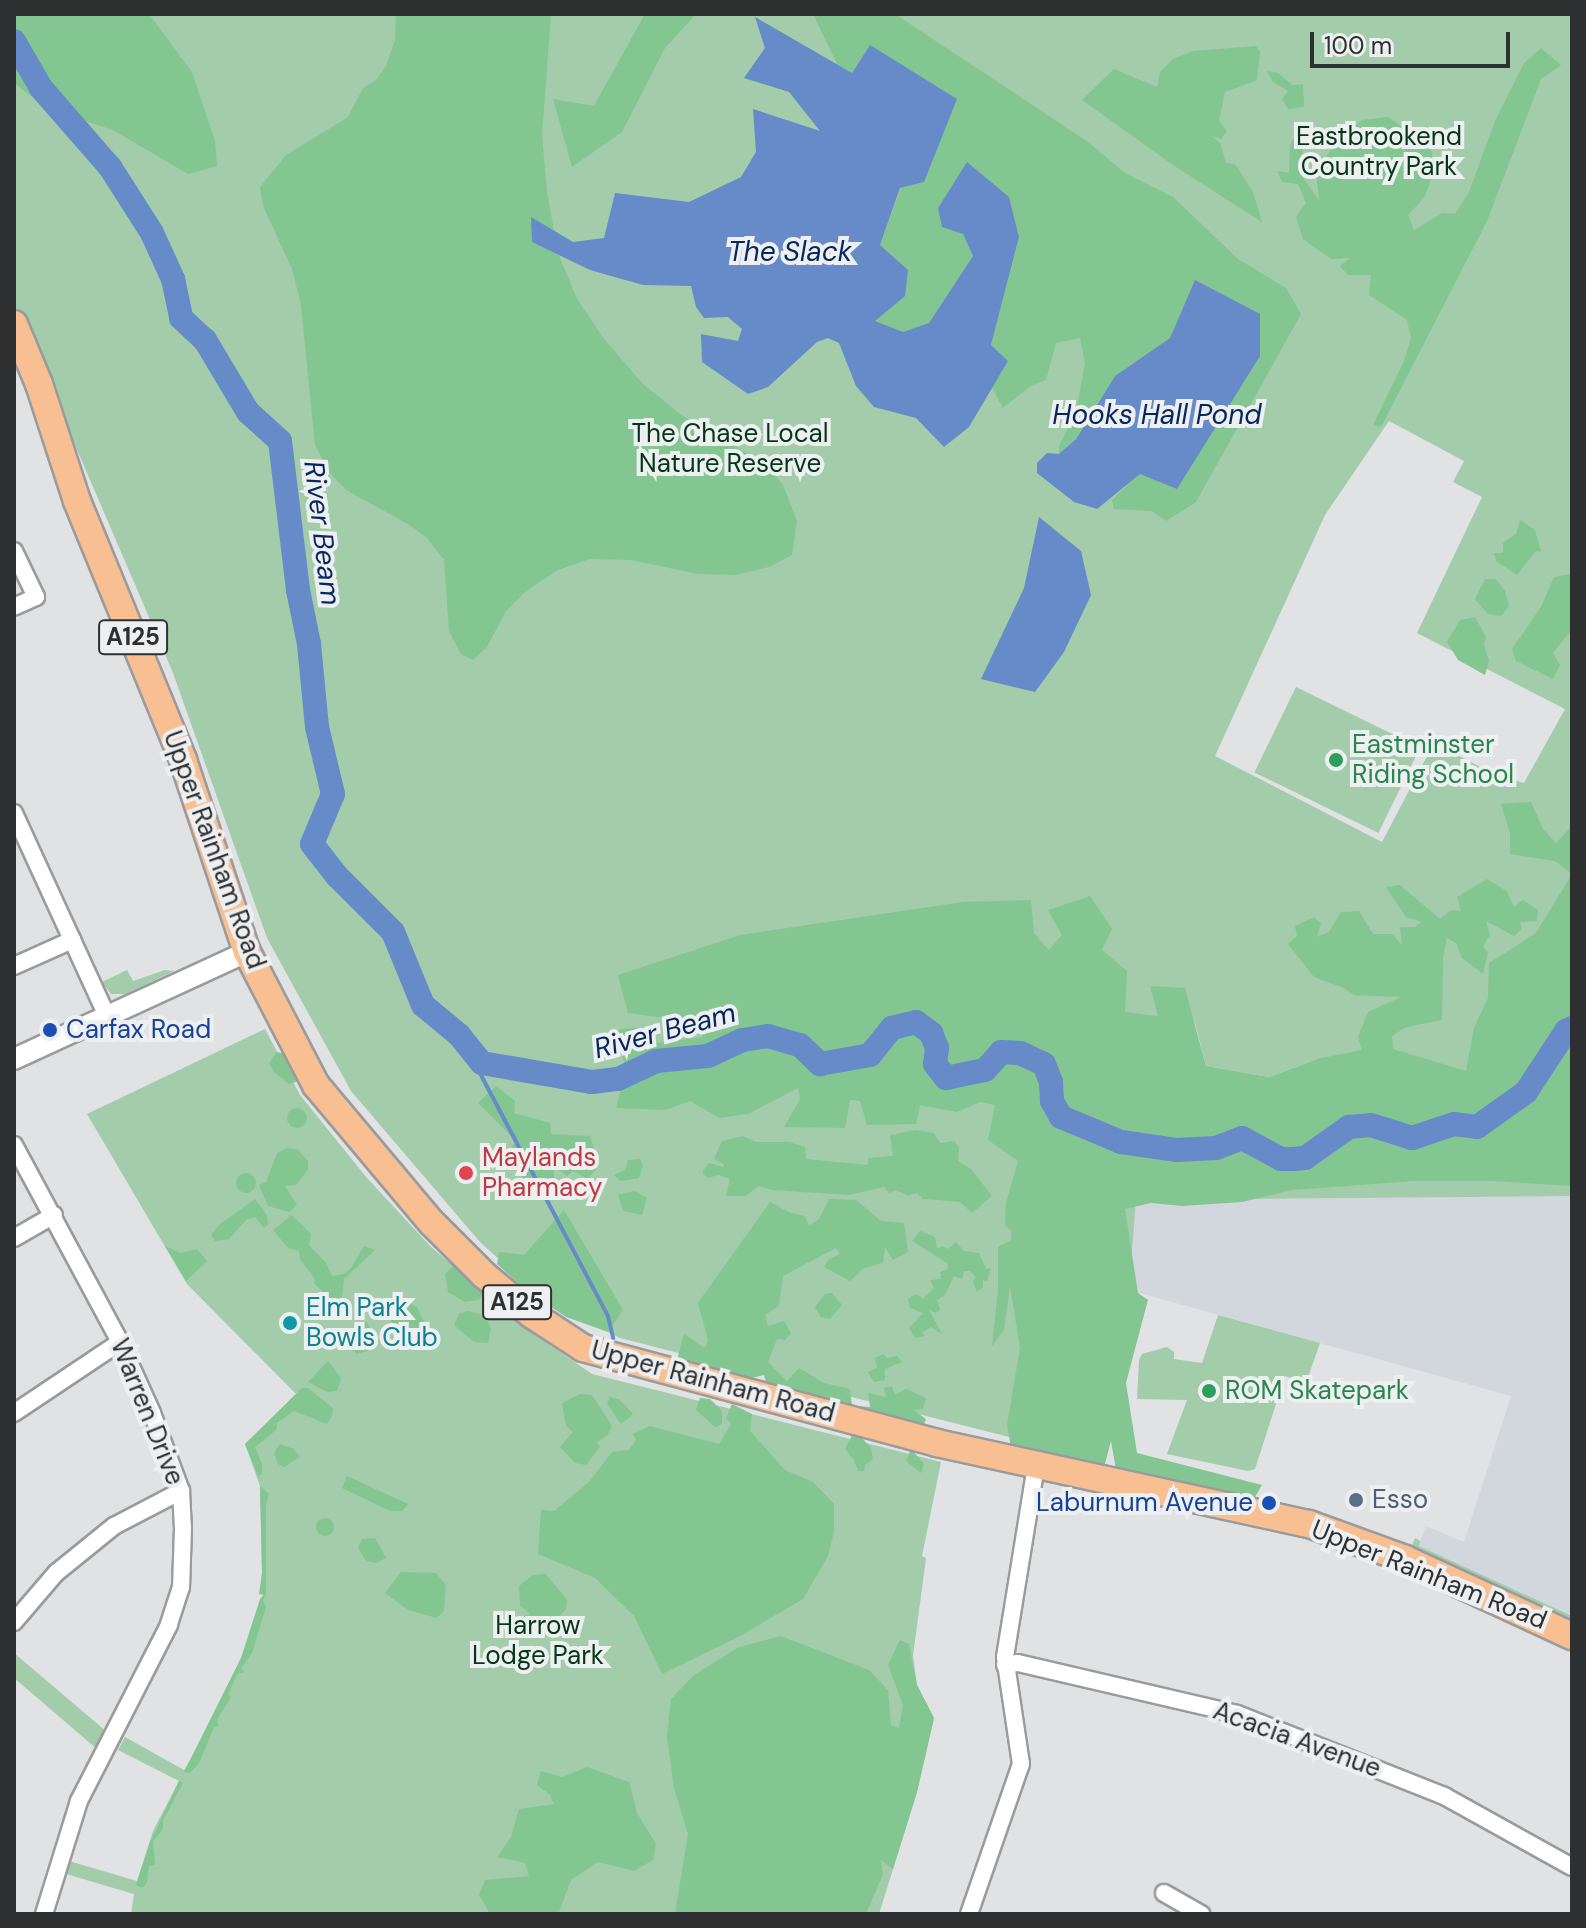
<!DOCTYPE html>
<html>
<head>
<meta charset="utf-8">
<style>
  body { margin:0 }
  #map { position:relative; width:1586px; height:1928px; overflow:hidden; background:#e1e2e4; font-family:"DM Sans",sans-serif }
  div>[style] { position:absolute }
  .built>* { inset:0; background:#d2d7de }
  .green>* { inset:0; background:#a2ccaa; transform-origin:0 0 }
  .forest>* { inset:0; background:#83c692 }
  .round { border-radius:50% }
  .water>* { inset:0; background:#668bc8 }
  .stream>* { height:4px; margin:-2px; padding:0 2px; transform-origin:2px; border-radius:2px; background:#668bc8 }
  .river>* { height:24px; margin:-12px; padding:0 12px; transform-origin:12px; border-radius:12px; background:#668bc8 }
  .roads { filter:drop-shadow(2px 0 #9a9b9d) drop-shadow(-2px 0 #9a9b9d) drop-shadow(0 2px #9a9b9d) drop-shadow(0 -2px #9a9b9d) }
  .minor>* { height:16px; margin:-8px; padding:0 8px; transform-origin:8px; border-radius:8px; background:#fff }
  .tertiary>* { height:20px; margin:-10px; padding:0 10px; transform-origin:10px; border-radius:10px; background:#fff }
  .primary>* { height:26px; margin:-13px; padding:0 13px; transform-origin:13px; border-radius:13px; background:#f8c092 }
  .dots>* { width:22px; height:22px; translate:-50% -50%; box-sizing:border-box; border:4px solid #eeeff1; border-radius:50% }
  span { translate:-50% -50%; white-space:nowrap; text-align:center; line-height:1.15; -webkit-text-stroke:8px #eeeff1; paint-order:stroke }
  .shield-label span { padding:2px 6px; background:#eeeff1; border:2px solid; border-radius:6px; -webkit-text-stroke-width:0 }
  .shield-label { font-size:24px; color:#2e2f30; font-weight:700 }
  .park-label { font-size:26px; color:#023817 }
  .leisure-label { font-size:26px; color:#27864d }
  .left { translate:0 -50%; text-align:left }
  .street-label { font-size:26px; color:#2e2f30 }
  .transit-label { font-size:26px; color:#164399 }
  .right { translate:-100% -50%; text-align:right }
  .health-label { font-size:26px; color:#be3a42 }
  .culture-label { font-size:26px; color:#0d838f }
  .service-label { font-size:26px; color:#4e5e75 }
  .water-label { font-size:28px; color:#05275d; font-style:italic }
  .frame { position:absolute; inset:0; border:16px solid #2e2f30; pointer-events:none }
  .scale { position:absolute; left:1310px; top:32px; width:200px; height:36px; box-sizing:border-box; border:4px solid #2e2f30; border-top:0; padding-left:10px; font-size:24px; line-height:28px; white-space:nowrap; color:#2e2f30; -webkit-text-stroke:6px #eeeff1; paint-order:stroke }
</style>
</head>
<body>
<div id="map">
  <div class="built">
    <div style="clip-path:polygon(1572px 1196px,1572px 1616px,1418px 1546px,1426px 1526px,1464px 1542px,1511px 1396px,1129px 1290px,1136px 1200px)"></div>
  </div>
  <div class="green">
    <div style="clip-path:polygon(evenodd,14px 14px,1572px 14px,1572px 1196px,1136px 1200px,1129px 1290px,1103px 1461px,620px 1338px,544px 1300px,480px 1242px,351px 1091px,267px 938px,173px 673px,14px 303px,14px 14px,1389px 421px,1464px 461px,1453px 482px,1482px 497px,1417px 633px,1565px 709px,1524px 783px,1498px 776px,1434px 743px,1382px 842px,1215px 756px,1325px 515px,1389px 421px,14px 14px,1194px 1019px,1206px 1066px,1269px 1077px,1317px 1059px,1274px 1086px,1201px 1074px,1194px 1019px)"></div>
    <div style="left:1296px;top:687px;width:138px;height:95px;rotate:26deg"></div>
    <div style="clip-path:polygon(127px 970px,133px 981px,165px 970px,174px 971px,125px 994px,111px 994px,102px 982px)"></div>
    <div style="clip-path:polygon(265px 1029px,300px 1095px,367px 1178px,430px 1246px,529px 1331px,592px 1374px,941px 1462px,922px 1556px,926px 1558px,913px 1656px,917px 1685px,934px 1718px,917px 1792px,879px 1914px,131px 1914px,134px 1894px,66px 1874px,69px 1861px,137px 1881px,153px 1831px,179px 1781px,118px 1750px,125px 1737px,184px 1770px,201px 1743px,263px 1611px,260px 1486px,245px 1444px,296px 1394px,187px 1284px,87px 1114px)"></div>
    <div style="clip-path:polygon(1218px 1315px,1320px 1343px,1306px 1383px,1285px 1376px,1255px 1469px,1248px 1471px,1167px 1454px,1187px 1400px,1137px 1399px,1139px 1360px,1142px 1354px,1167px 1347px,1174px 1352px,1174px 1359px,1202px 1363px)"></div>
    <div style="clip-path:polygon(1415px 1538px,1420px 1541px,1419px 1546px,1572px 1616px,1572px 1619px,1411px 1548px)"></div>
    <div style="clip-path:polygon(14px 1653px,107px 1732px,97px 1749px,14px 1678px)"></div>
  </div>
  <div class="forest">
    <div style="clip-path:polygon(14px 14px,149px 14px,192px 72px,215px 141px,217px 166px,188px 174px,113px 130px,79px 119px,59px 118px,14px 83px)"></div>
    <div style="clip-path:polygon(396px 14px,551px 14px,542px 135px,547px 192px,558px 253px,577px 299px,604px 339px,643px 384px,680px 414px,767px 465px,783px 485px,797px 521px,792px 555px,769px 567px,736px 575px,698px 574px,631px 560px,590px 559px,558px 570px,526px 591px,506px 611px,487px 647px,473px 660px,461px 654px,449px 631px,444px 560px,427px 538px,408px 524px,346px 490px,329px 472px,315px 445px,301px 305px,292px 269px,263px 206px,260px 187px,286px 155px,348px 117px,363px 88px,376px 80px,386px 66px,395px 40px)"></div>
    <div style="clip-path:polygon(645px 14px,696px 14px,665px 48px,622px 132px,572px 167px,553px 99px,594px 106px)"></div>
    <div style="clip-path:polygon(813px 14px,895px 14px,1088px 142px,1125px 173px,1173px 197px,1238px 259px,1286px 288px,1301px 314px,1196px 502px,1166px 521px,1152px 511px,1114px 509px,1112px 500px,1140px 473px,1177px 489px,1195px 281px,1170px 338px,1115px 376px,1076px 438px,1059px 455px,1059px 446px,1076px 412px,1085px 363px,1080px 338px,1056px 343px,1046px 380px,1032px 385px,1003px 408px,992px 388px,1008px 361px,991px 345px,1019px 237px,967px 163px,938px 208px,963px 233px,973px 256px,929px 323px,903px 333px,875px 321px,908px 270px,880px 245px,901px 188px,924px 182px,870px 45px,852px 73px,837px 64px)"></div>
    <div style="clip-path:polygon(1256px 46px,1260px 52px,1257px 80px,1225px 92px,1219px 120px,1227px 132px,1221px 139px,1212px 136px,1220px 143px,1226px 163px,1235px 164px,1253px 192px,1262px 222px,1173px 165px,1082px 100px,1114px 69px,1157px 87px,1160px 72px,1173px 59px,1193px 51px)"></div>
    <div style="clip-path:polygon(1541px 48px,1561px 65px,1541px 79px,1487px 221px,1381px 427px,1373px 425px,1404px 361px,1411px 338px,1407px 320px,1369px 295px,1371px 275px,1348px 275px,1340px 266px,1350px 258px,1331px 259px,1303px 239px,1296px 217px,1306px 203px,1298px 184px,1282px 182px,1277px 171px,1289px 173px,1290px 146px,1298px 128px,1308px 128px,1298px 171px,1319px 200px,1316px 173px,1337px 140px,1362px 120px,1388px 117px,1431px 146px,1434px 172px,1424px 198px,1408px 215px,1414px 230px,1442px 213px,1455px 214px,1469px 192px,1495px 121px,1524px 63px)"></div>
    <div style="clip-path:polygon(1267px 71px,1278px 73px,1292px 85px,1303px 84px,1304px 107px,1288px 109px,1282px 99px,1288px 91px,1273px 82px)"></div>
    <div style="clip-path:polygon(1520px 520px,1535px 530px,1541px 552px,1536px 551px,1517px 575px,1496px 561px,1494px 553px,1503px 553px,1503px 543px,1516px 534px)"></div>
    <div style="clip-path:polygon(1570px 574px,1572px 629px,1553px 653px,1560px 665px,1553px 679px,1516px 661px,1512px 649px,1541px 607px,1554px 577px)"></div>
    <div style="clip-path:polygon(1485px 579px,1496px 579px,1505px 591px,1509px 606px,1501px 616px,1488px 614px,1475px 599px)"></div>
    <div style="clip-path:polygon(1475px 617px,1486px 637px,1484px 645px,1489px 661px,1485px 675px,1458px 660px,1447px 642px,1460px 620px)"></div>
    <div style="clip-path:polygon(1531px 802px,1543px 829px,1556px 843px,1572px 826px,1572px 1186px,1492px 1181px,1414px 1181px,1292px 1190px,1242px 1202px,1182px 1206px,1151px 1203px,1125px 1209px,1138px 1293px,1148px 1300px,1126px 1383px,1137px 1453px,1262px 1485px,1252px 1502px,1116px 1470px,1111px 1441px,1102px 1475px,1012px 1453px,1007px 1425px,1020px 1348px,1010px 1286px,1004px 1330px,992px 1346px,998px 1291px,998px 1247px,1011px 1240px,1011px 1230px,1005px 1226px,1006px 1203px,1018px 1161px,988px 1140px,995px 1105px,980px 1102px,957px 1112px,920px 1105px,916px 1124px,867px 1125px,860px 1101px,850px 1100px,845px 1128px,784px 1127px,800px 1099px,798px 1088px,748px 1114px,719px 1118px,690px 1101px,665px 1110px,616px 1108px,626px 1068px,614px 1030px,642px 1027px,647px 1044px,703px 1037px,694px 1022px,628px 1013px,618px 975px,740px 935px,963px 902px,1031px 900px,1034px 933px,1049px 950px,1062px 935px,1048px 910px,1090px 896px,1112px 929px,1102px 950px,1127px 971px,1125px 1012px,1158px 1016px,1150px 986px,1185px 988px,1206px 1066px,1269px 1077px,1317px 1059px,1362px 1050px,1358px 1037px,1368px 1012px,1401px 997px,1354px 995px,1344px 988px,1314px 977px,1288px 944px,1297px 936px,1295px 926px,1314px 917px,1321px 924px,1317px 937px,1329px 932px,1341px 912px,1359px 911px,1373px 934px,1392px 934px,1402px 945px,1400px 927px,1415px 927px,1422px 922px,1406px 917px,1386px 887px,1400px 885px,1440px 919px,1451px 910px,1461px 911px,1457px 897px,1487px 879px,1507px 891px,1514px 907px,1523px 900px,1538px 910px,1537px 921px,1520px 922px,1522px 929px,1514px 936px,1486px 921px,1490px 935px,1483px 946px,1488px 953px,1483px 974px,1462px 958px,1456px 943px,1447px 938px,1443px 958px,1442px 1020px,1406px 1027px,1392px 1036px,1393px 1049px,1466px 1071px,1474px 1028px,1488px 998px,1489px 963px,1536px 933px,1572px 874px,1555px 861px,1510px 854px,1510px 833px,1501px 804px)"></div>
    <div style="clip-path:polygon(277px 1052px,285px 1054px,298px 1070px,296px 1082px,289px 1084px,274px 1072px,269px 1063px)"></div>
    <div style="clip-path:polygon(496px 1086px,515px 1101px,514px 1113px,550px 1123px,551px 1134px,590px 1136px,599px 1165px,588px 1179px,573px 1171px,567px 1176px,554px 1167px,554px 1183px,545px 1201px,521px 1176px,511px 1151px,515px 1140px,478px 1103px)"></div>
    <div class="round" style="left:287px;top:1108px;width:20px;height:20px"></div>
    <div style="clip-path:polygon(915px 1130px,934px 1133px,940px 1143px,954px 1141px,959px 1147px,958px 1161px,971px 1169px,992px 1196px,972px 1213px,960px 1202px,923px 1199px,917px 1193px,908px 1196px,896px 1190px,889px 1193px,884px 1187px,849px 1195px,771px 1190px,759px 1186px,745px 1196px,726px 1196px,730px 1179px,719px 1175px,707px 1178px,702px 1172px,709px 1163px,723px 1167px,724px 1164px,714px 1159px,722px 1141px,743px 1136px,756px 1142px,789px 1142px,805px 1147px,806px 1159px,868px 1165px,868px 1158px,893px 1156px,890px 1135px)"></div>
    <div style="clip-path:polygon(287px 1148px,297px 1149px,308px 1161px,308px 1170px,296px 1185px,285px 1186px,297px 1205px,289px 1212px,268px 1206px,259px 1185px,266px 1182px,277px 1153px)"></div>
    <div style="clip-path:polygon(640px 1159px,643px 1166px,639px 1178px,621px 1181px,614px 1175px,625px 1170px,628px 1160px)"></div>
    <div class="round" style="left:236px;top:1173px;width:20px;height:20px"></div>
    <div style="clip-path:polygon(635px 1191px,647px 1198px,642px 1215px,623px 1211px,618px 1195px)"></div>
    <div style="clip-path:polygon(255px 1199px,267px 1215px,268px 1225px,264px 1228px,255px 1217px,247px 1219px,229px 1239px,215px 1241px,211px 1235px,220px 1224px)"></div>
    <div style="clip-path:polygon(829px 1199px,856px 1200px,881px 1221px,904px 1223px,908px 1252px,893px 1260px,885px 1247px,883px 1263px,864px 1268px,850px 1281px,824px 1267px,829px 1259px,840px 1254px,836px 1248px,783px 1276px,779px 1306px,765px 1315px,768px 1326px,784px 1321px,791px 1333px,785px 1340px,777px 1339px,768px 1362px,787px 1381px,799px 1368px,824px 1383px,850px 1389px,853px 1413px,768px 1390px,764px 1375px,748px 1379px,677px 1360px,684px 1334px,705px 1348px,708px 1340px,698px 1303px,770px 1202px,791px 1213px,805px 1216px,809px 1226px,819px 1219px)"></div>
    <div style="clip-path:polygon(564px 1210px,623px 1310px,608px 1332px,566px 1317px,526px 1290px,497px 1264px,499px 1252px,524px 1255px)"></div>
    <div style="clip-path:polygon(292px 1215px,311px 1234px,309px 1245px,326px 1263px,332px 1276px,344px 1274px,351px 1268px,364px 1246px,375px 1250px,344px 1279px,342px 1297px,330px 1300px,314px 1283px,315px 1279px,300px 1259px,299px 1251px,288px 1248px,273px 1230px)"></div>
    <div style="clip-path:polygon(920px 1231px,935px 1237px,937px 1248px,943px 1246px,948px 1249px,956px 1242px,964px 1251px,979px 1253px,986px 1269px,991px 1268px,987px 1281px,983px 1280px,983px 1287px,977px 1292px,973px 1282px,976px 1277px,970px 1271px,964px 1271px,962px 1279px,954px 1276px,945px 1295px,937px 1300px,940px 1310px,936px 1313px,929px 1310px,942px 1334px,931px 1327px,922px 1333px,925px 1336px,915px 1338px,909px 1328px,923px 1313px,910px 1308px,908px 1299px,916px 1294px,923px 1299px,934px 1288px,930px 1280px,941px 1279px,940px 1272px,948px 1269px,947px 1263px,912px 1241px)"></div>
    <div style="clip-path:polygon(165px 1246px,180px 1253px,197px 1249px,207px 1261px,186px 1281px)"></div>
    <div style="clip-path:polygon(453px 1266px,485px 1293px,479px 1300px,465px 1302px,448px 1292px,445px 1274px)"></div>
    <div style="clip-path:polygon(832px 1293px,842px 1305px,830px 1319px,821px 1317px,815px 1307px,825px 1294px)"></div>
    <div style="clip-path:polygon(402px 1298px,417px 1307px,424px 1322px,419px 1331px,411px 1334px,398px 1330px,387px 1316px,394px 1301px)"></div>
    <div style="clip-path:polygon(467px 1311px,480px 1314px,487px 1320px,491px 1329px,488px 1343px,474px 1342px,454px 1325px,459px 1314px)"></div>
    <div style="clip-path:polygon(366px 1322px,376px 1336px,374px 1349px,357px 1354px,345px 1344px)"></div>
    <div style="clip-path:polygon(884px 1354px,887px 1358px,897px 1356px,902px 1362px,885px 1369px,885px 1380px,874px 1382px,868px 1372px,877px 1368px,875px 1358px)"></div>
    <div style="clip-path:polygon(328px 1361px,341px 1378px,337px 1391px,327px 1392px,308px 1382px)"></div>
    <div style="clip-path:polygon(892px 1386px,895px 1395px,906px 1389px,926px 1398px,923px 1409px,913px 1410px,898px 1399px,926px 1419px,923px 1427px,855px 1411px,858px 1406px,870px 1407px,868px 1393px,886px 1397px,884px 1388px)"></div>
    <div style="clip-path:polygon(302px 1388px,308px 1388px,333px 1408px,332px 1416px,327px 1424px,294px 1411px,278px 1422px,276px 1430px,255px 1447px,262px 1464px,262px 1474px,258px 1476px,245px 1444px)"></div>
    <div style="clip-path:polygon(580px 1394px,592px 1395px,612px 1426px,607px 1436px,597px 1442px,600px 1447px,586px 1465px,575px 1463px,560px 1447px,573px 1432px,566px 1426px,562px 1403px)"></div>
    <div style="clip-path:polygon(610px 1397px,620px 1400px,633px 1414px,621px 1424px,607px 1403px)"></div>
    <div style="clip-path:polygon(700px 1398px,710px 1399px,722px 1411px,722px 1424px,715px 1427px,696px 1410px)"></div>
    <div style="clip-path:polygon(732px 1404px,752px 1414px,750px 1431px,785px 1470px,813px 1482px,834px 1504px,834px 1532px,828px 1556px,803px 1599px,740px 1636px,662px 1674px,634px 1616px,595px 1578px,538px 1554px,541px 1510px,554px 1511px,589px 1482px,612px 1452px,629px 1450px,636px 1440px,633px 1434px,650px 1426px,719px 1444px,731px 1424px,726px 1418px)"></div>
    <div style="clip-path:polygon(852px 1435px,862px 1438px,871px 1448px,873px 1459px,865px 1465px,864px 1471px,858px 1471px,854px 1460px,845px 1449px)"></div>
    <div style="clip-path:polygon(280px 1444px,294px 1449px,300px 1457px,284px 1467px,278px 1464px,274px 1453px)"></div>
    <div style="clip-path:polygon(911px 1449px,924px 1464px,921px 1473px,906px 1461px)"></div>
    <div style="clip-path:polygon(347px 1476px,408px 1504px,402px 1511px,390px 1511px,342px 1488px)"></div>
    <div style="clip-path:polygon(260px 1486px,269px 1494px,266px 1505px,266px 1594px,263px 1601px,266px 1607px,252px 1653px,241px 1668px,244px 1672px,237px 1674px,228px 1695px,231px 1697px,217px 1720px,219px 1726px,214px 1727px,199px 1763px,190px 1773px,184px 1772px,241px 1658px,260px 1599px,264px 1595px,259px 1594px,262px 1573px)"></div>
    <div class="round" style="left:316px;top:1518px;width:18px;height:18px"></div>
    <div style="clip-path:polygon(375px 1538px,386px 1558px,376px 1563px,366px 1561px,358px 1548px,362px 1539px)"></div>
    <div style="clip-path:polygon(401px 1572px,436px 1573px,446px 1585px,444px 1611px,437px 1618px,408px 1610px,385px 1593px)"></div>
    <div style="clip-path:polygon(546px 1574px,567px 1600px,566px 1609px,559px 1617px,545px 1623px,546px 1632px,537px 1639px,523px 1624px,524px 1616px,530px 1614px,520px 1605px,519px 1586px,533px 1575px)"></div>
    <div style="clip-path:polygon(781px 1636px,869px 1670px,888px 1690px,891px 1725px,899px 1728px,903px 1705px,888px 1665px,900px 1640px,909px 1644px,917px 1685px,934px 1718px,917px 1792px,893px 1869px,881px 1860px,883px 1874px,866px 1914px,675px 1914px,688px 1834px,674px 1788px,667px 1737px,671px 1699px,694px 1675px,739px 1647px)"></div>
    <div style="clip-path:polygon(587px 1767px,629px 1782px,637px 1813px,656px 1844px,653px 1860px,634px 1871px,598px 1862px,571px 1880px,559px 1912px,553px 1914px,490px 1914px,479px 1895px,485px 1880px,529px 1876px,525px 1863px,497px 1857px,511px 1837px,519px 1809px,554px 1804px,550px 1795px,537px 1785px,541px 1771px,562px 1777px)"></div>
    <div style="clip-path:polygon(179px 1781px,183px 1783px,163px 1820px,163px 1829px,153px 1841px,155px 1865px,149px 1866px,147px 1883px,142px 1888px,136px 1885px,149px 1845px)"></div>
  </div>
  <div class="water">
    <div style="clip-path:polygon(755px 17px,852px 73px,870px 45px,957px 99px,924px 182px,900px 188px,880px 245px,908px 270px,905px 296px,875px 321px,903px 332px,929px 323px,973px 256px,963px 234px,942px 227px,938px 208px,967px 162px,1009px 197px,1019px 237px,991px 345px,1008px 361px,969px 427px,944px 447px,916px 418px,874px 407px,856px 386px,839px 343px,828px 338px,817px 342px,768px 387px,748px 394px,702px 362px,701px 334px,738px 341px,742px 329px,728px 317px,704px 318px,696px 307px,691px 286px,643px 285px,590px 270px,532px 242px,531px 217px,573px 242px,604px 238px,615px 193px,689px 202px,741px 177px,756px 152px,753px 109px,820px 131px,789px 92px,744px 78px,765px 48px)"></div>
    <div style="clip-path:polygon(1195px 280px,1260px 314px,1260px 356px,1177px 489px,1140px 474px,1097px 509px,1074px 502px,1037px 473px,1037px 463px,1047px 453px,1059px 454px,1076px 439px,1115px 376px,1170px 338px)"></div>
    <div style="clip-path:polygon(1039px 517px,1081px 551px,1091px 595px,1064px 652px,1035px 692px,981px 679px,1024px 588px)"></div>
  </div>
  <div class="stream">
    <div style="left:463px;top:1041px;width:311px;rotate:62.2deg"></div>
    <div style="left:608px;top:1316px;width:23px;rotate:77deg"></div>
  </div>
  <div class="river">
    <div style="left:14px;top:41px;width:54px;rotate:60.1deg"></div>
    <div style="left:41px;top:88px;width:105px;rotate:48.9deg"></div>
    <div style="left:110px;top:167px;width:78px;rotate:57.5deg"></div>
    <div style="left:152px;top:233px;width:51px;rotate:65.5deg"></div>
    <div style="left:173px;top:279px;width:40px;rotate:78deg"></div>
    <div style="left:181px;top:318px;width:33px;rotate:43deg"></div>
    <div style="left:205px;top:340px;width:84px;rotate:59.2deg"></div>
    <div style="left:248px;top:412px;width:43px;rotate:42.2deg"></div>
    <div style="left:280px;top:441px;width:150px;rotate:83.1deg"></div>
    <div style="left:298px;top:590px;width:55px;rotate:78.5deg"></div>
    <div style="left:309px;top:644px;width:83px;rotate:84.5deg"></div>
    <div style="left:317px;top:727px;width:69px;rotate:76.6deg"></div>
    <div style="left:333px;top:794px;width:54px;rotate:112.8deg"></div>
    <div style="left:312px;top:844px;width:41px;rotate:52deg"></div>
    <div style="left:337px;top:876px;width:79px;rotate:45deg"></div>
    <div style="left:393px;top:932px;width:79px;rotate:67.7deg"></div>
    <div style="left:423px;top:1005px;width:47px;rotate:39.8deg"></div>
    <div style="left:459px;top:1035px;width:36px;rotate:51deg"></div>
    <div style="left:482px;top:1063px;width:112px;rotate:9.8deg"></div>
    <div style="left:592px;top:1082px;width:26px;rotate:-7deg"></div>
    <div style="left:618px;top:1079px;width:42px;rotate:-25.3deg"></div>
    <div style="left:656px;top:1061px;width:52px;rotate:-5.5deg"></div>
    <div style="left:708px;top:1056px;width:38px;rotate:-25deg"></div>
    <div style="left:743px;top:1040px;width:25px;rotate:-9deg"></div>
    <div style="left:768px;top:1036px;width:33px;rotate:16deg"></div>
    <div style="left:800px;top:1045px;width:28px;rotate:44deg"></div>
    <div style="left:820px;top:1064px;width:51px;rotate:-10.2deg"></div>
    <div style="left:870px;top:1055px;width:35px;rotate:-51deg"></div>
    <div style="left:892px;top:1028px;width:25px;rotate:-14deg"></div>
    <div style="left:916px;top:1022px;width:19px;rotate:36deg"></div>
    <div style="left:931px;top:1033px;width:16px;rotate:68deg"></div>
    <div style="left:937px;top:1048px;width:16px;rotate:97deg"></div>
    <div style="left:935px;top:1064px;width:18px;rotate:52deg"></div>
    <div style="left:946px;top:1078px;width:40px;rotate:-12deg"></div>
    <div style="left:985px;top:1070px;width:24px;rotate:-48deg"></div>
    <div style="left:1001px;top:1052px;width:19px;rotate:3deg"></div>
    <div style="left:1020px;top:1053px;width:26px;rotate:25deg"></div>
    <div style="left:1044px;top:1064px;width:19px;rotate:69deg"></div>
    <div style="left:1051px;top:1082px;width:19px;rotate:87deg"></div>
    <div style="left:1052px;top:1101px;width:18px;rotate:61deg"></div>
    <div style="left:1061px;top:1117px;width:65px;rotate:22.6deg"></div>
    <div style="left:1121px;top:1142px;width:57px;rotate:8.1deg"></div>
    <div style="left:1177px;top:1150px;width:39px;rotate:-3deg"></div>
    <div style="left:1216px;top:1148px;width:28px;rotate:-21deg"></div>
    <div style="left:1242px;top:1138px;width:44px;rotate:28.3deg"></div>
    <div style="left:1281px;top:1159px;width:12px"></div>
    <div style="left:1293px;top:1159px;width:12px;rotate:-5deg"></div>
    <div style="left:1305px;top:1158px;width:54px;rotate:-35.2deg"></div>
    <div style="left:1349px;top:1127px;width:22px;rotate:-5deg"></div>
    <div style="left:1371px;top:1125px;width:43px;rotate:17.6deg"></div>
    <div style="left:1412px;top:1138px;width:44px;rotate:-18.4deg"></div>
    <div style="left:1454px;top:1124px;width:23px;rotate:7deg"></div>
    <div style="left:1477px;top:1127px;width:60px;rotate:-35.5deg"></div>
    <div style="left:1526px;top:1092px;width:73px;rotate:-56.7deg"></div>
    <div style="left:1566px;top:1031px;width:7px;rotate:-27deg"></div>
  </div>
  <div class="roads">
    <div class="minor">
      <div style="left:14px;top:551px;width:51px;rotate:64.4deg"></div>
      <div style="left:36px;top:597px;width:24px;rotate:156deg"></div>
      <div style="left:14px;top:813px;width:223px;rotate:65.4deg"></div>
      <div style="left:14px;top:966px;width:64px;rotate:-24.1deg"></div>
      <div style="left:14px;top:1145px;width:224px;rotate:61.7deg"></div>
      <div style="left:120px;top:1342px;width:78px;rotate:65.7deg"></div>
      <div style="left:152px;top:1413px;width:83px;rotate:69.6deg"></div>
      <div style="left:181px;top:1491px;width:37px;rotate:87deg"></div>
      <div style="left:183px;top:1528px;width:59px;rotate:91.9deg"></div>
      <div style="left:181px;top:1587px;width:40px;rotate:108deg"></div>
      <div style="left:169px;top:1625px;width:198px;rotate:117.1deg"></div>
      <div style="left:79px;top:1801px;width:118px;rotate:107.2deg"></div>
      <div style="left:14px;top:1238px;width:46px;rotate:-29.9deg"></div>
      <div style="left:14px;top:1413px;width:128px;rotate:-33.8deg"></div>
      <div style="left:14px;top:1622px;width:65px;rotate:-49.4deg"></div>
      <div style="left:56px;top:1573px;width:75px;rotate:-39deg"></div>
      <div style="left:114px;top:1526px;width:76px;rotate:-27.6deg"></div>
      <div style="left:1005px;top:1665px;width:13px;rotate:-9deg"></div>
      <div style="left:1018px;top:1663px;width:225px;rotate:13.1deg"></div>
      <div style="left:1237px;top:1714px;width:223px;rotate:21.6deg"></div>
      <div style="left:1444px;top:1796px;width:146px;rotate:29deg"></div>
      <div style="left:1164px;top:1893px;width:43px;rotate:29.6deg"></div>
      <div style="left:969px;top:1914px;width:159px;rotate:-70.9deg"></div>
      <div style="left:1021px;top:1764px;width:108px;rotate:-98.5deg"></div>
      <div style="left:1005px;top:1657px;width:193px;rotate:-80.8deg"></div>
    </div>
    <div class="tertiary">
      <div style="left:14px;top:1059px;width:256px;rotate:-24.7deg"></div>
    </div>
    <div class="primary">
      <div style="left:14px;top:324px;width:65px;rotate:67.4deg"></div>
      <div style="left:39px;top:384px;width:123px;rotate:72deg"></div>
      <div style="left:77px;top:501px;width:280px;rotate:67.7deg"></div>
      <div style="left:183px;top:760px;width:202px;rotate:71.6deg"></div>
      <div style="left:247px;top:952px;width:150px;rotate:62.6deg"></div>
      <div style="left:316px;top:1085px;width:179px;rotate:50deg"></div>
      <div style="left:431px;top:1222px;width:75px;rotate:45deg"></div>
      <div style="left:484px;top:1275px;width:61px;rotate:39.7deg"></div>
      <div style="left:531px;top:1314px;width:62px;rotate:33.2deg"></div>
      <div style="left:583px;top:1348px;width:367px;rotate:15deg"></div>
      <div style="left:937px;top:1443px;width:381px;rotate:12.3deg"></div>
      <div style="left:1309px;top:1524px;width:102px;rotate:20deg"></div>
      <div style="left:1405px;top:1559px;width:184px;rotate:24.8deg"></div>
    </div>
  </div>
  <div class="dots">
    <div style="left:1336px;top:760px;background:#2e9e5b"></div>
    <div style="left:50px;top:1030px;background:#1a4fb4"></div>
    <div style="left:466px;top:1173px;background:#e0444e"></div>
    <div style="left:290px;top:1323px;background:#0f9aa8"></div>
    <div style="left:1209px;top:1391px;background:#2e9e5b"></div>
    <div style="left:1356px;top:1500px;background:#5c6f8a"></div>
    <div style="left:1269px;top:1503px;background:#1a4fb4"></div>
  </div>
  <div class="shield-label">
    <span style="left:133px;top:637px">A125</span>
    <span style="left:517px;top:1302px">A125</span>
  </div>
  <div class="park-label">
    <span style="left:1379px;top:152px">Eastbrookend<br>Country Park</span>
    <span style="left:730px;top:449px">The Chase Local<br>Nature Reserve</span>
    <span style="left:538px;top:1641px">Harrow<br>Lodge Park</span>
  </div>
  <div class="leisure-label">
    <span class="left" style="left:1352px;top:760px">Eastminster<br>Riding School</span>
    <span class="left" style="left:1225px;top:1391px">ROM Skatepark</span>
  </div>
  <div class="street-label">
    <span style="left:214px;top:850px;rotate:70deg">Upper Rainham Road</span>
    <span style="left:713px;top:1382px;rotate:15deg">Upper Rainham Road</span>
    <span style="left:147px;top:1412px;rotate:68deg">Warren Drive</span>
    <span style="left:1429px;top:1575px;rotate:22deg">Upper Rainham Road</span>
    <span style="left:1297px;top:1740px;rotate:20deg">Acacia Avenue</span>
  </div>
  <div class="transit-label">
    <span class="left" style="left:66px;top:1030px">Carfax Road</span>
    <span class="right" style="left:1253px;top:1503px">Laburnum Avenue</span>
  </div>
  <div class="health-label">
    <span class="left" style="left:482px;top:1173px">Maylands<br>Pharmacy</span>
  </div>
  <div class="culture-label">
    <span class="left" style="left:306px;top:1323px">Elm Park<br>Bowls Club</span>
  </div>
  <div class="service-label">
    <span class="left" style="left:1372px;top:1500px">Esso</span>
  </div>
  <div class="water-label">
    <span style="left:790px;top:252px">The Slack</span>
    <span style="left:1157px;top:415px">Hooks Hall Pond</span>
    <span style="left:322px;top:533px;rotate:83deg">River Beam</span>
    <span style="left:665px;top:1031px;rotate:-15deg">River Beam</span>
  </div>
  <div class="frame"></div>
  <div class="scale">100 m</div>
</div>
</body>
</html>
